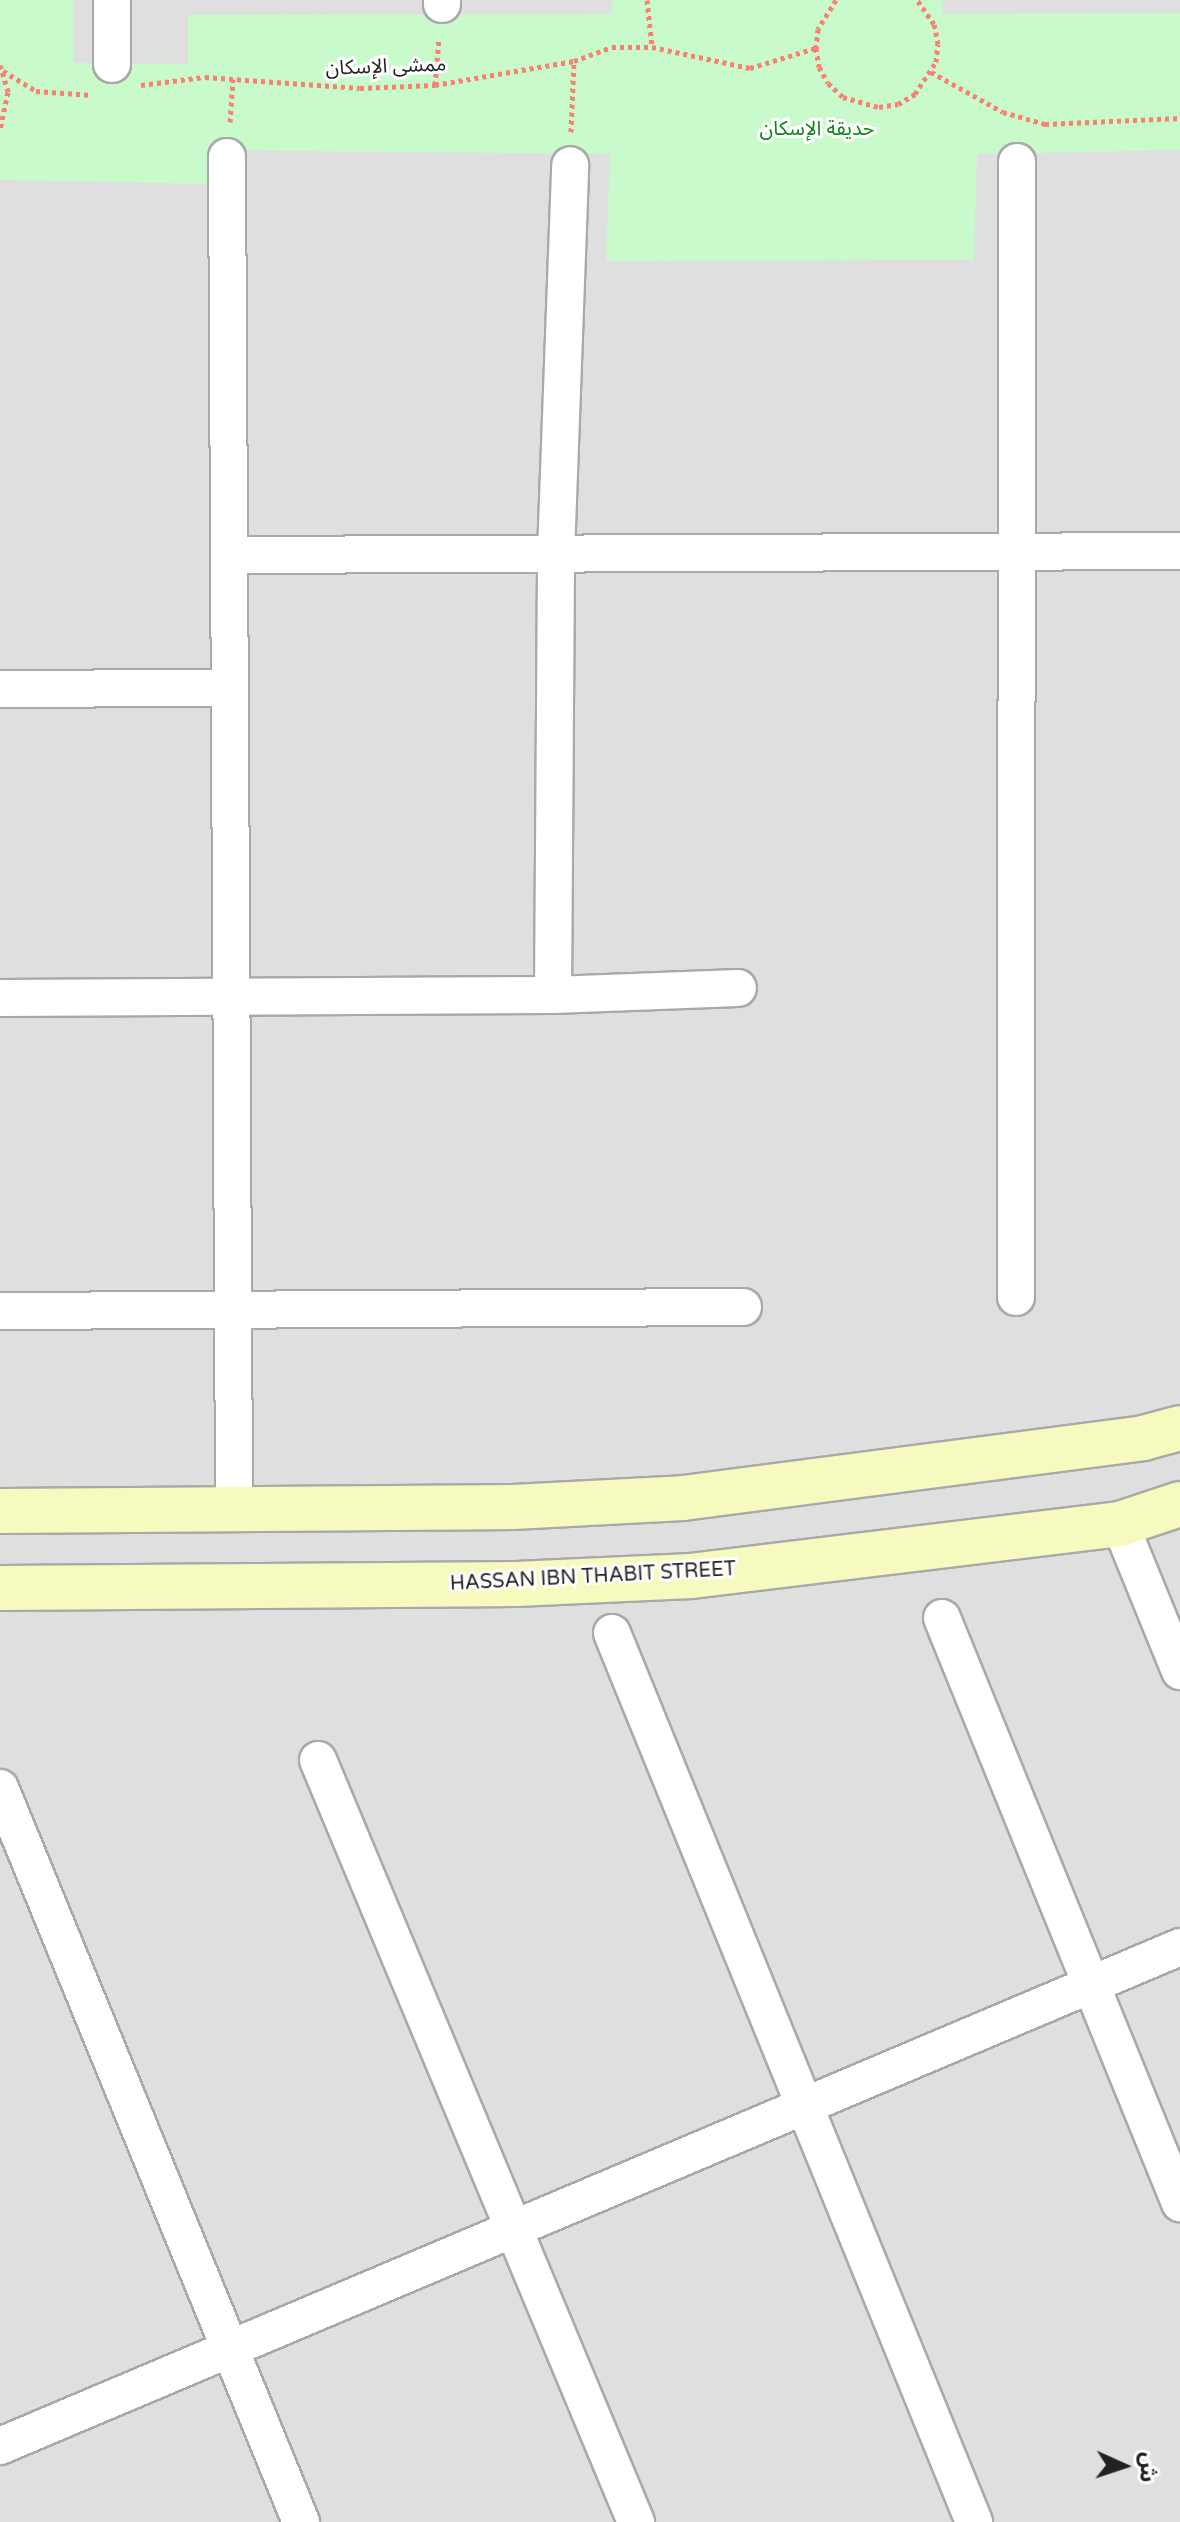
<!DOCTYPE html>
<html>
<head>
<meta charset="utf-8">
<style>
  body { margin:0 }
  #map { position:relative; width:1180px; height:2522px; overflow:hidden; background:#f2efe9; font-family:"Varela Round","Noto Sans Arabic",sans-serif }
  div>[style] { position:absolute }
  .residential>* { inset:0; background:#e0dfdf; transform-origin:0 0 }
  .park>* { inset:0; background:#c8facc }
  .path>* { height:5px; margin-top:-2.5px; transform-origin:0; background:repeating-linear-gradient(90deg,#fa8072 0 4px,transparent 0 8px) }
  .roads { filter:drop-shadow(2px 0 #a9a9a9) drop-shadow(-2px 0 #a9a9a9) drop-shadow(0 2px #a9a9a9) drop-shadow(0 -2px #a9a9a9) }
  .street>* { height:36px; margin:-18px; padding:0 18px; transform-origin:18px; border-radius:18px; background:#fff }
  .secondary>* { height:44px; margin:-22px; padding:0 22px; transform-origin:22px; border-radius:22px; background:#f7fabf }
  span { translate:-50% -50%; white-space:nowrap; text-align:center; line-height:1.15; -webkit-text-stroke:6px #fff; paint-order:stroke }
  .street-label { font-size:20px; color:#222 }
  .park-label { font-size:20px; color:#0c8416 }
  .north { position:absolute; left:1084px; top:2426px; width:80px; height:80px; -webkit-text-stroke:6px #fff; paint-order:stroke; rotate:93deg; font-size:22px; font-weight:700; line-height:32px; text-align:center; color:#222 }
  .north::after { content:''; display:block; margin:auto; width:28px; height:36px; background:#222; clip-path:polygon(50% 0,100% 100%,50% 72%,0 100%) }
</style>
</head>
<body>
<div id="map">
  <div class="residential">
    <div style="left:0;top:0;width:1180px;height:2522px"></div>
  </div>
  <div class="park">
    <div style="clip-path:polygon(0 0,73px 0,73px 63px,188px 64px,188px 15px,611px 14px,612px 0,942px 0,943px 14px,1180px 13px,1180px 150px,977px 154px,974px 260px,606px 261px,610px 154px,215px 150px,214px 184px,0 180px)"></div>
  </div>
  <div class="path">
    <div style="left:647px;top:0;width:47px;rotate:83.9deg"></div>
    <div style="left:836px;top:0;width:34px;rotate:122deg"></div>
    <div style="left:818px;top:29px;width:19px;rotate:96deg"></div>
    <div style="left:816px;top:48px;width:19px;rotate:81deg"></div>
    <div style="left:819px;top:67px;width:18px;rotate:61deg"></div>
    <div style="left:828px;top:83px;width:21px;rotate:43deg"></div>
    <div style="left:843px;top:97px;width:37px;rotate:16deg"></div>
    <div style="left:879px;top:107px;width:19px;rotate:-9deg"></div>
    <div style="left:898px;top:104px;width:20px;rotate:-30deg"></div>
    <div style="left:915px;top:94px;width:38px;rotate:-57deg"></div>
    <div style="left:936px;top:62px;width:18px;rotate:-84deg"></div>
    <div style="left:938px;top:44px;width:20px;rotate:-101deg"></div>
    <div style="left:934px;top:24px;width:29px;rotate:-125deg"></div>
    <div style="left:0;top:65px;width:28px;rotate:73deg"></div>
    <div style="left:8px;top:92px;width:38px;rotate:102deg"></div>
    <div style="left:3px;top:71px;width:39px;rotate:31deg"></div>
    <div style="left:36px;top:91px;width:56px;rotate:4.1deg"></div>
    <div style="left:931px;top:72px;width:82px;rotate:29.1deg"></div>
    <div style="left:1003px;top:112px;width:44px;rotate:15.9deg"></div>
    <div style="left:1045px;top:124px;width:135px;rotate:-2.5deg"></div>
    <div style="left:141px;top:85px;width:64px;rotate:-7.1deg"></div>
    <div style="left:205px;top:77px;width:155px;rotate:4.1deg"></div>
    <div style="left:360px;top:88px;width:75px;rotate:-2.3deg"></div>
    <div style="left:435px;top:85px;width:141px;rotate:-9.8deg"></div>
    <div style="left:574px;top:61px;width:40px;rotate:-20.2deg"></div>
    <div style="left:612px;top:47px;width:40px"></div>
    <div style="left:652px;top:47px;width:100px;rotate:12.1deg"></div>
    <div style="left:750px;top:68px;width:69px;rotate:-16.9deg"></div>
    <div style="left:435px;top:85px;width:47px;rotate:-85.1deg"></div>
    <div style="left:230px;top:122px;width:43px;rotate:-86deg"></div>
    <div style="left:571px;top:132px;width:71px;rotate:-87.6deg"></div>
  </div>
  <div class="roads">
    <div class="street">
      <div style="left:112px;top:0;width:64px;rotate:90deg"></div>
      <div style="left:442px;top:0;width:4px;rotate:90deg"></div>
      <div style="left:227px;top:157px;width:1353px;rotate:89.7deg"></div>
      <div style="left:229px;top:555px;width:951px;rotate:-0.24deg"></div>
      <div style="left:0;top:689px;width:229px;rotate:-0.3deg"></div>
      <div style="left:553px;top:995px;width:441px;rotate:-89.6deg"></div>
      <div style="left:556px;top:554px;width:389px;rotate:-87.9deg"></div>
      <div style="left:0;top:998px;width:553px;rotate:-0.31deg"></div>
      <div style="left:553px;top:995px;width:185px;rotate:-2.2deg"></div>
      <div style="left:1016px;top:1297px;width:1135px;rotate:-89.95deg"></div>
      <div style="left:0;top:1311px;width:743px;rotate:-0.31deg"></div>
      <div style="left:1120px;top:1524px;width:159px;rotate:67.8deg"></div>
      <div style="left:942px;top:1618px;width:632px;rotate:67.86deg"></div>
      <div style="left:612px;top:1633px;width:960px;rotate:67.84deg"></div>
      <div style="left:318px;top:1760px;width:826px;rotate:67.35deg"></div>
      <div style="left:0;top:1788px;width:793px;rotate:67.7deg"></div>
      <div style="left:0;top:2446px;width:1281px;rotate:-22.92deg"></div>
    </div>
    <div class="secondary">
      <div style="left:0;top:1511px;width:513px;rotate:-0.45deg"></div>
      <div style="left:513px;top:1507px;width:170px;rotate:-3deg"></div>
      <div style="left:683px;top:1498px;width:464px;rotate:-7.4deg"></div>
      <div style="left:1143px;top:1438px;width:38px;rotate:-15deg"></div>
      <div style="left:0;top:1588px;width:516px;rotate:-0.44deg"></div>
      <div style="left:516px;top:1584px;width:175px;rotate:-2.6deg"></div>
      <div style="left:691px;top:1576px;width:432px;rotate:-6.9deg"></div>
      <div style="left:1120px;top:1524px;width:63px;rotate:-18.4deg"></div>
    </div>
  </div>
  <div class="street-label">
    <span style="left:386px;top:67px;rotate:-2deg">ممشى الإسكان</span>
    <span style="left:593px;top:1577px;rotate:-3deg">HASSAN IBN THABIT STREET</span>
  </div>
  <div class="park-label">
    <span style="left:817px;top:129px">حديقة الإسكان</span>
  </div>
  <div class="north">ش</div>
</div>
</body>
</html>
